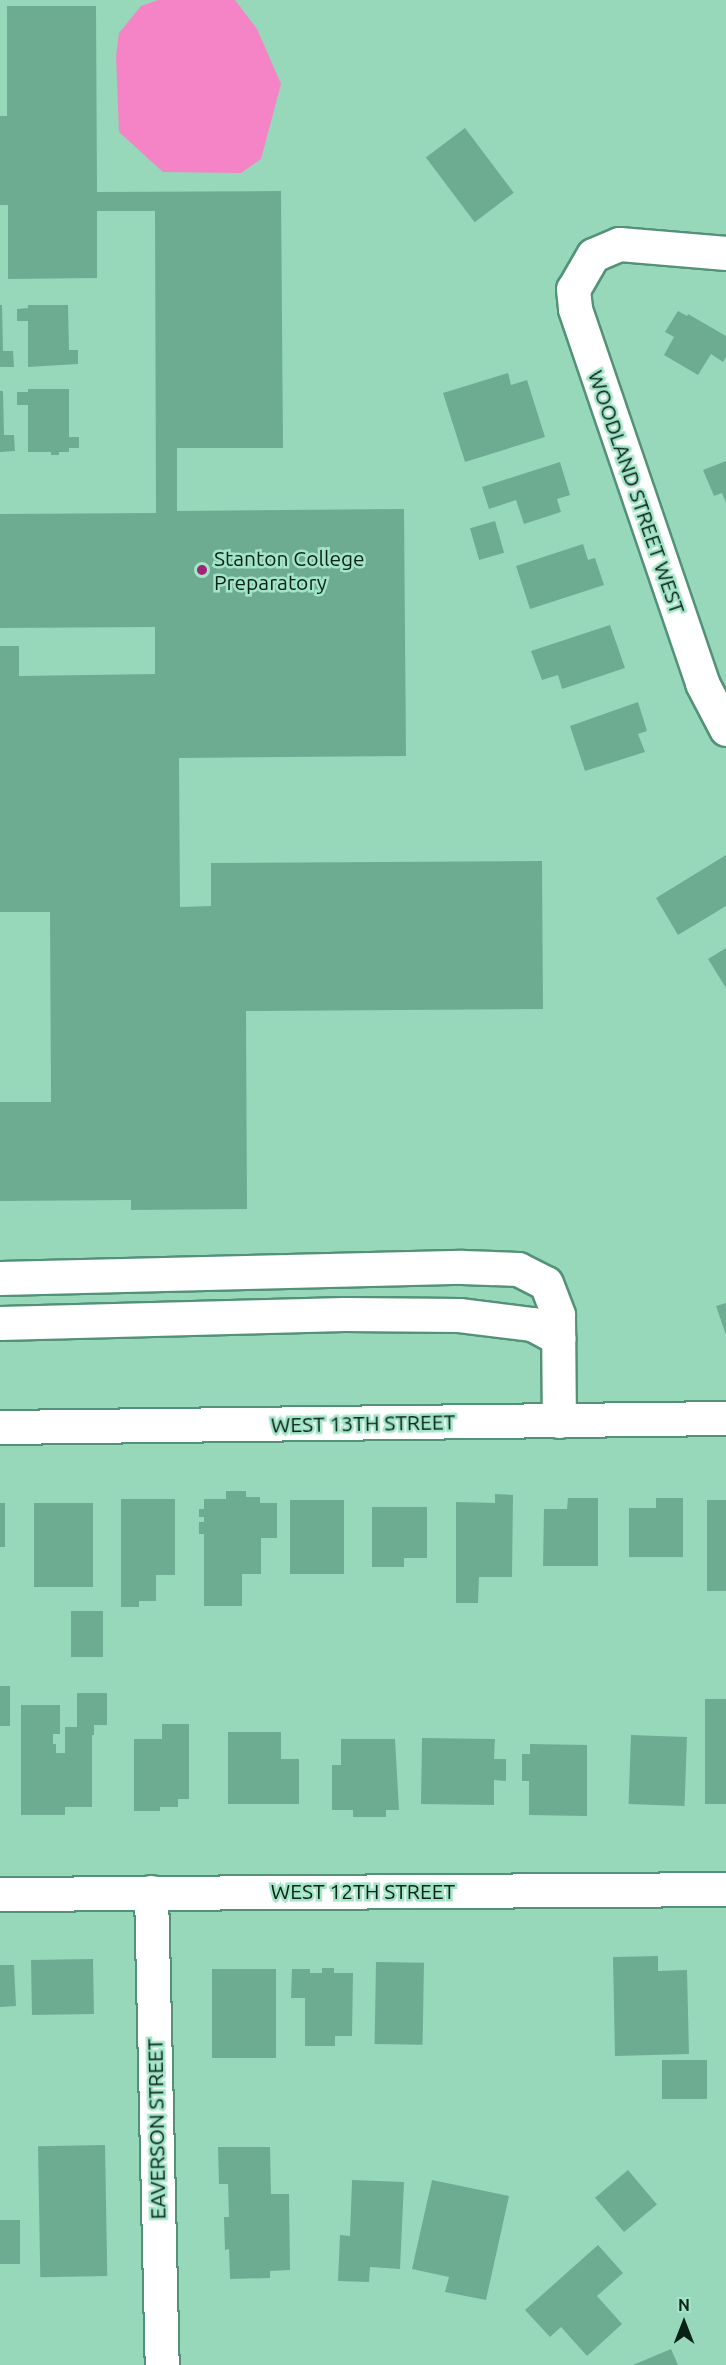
<!DOCTYPE html>
<html>
<head>
<meta charset="utf-8">
<style>
  body { margin:0 }
  #map { position:relative; width:726px; height:2365px; overflow:hidden; background:#97d8bb; font-family:Ubuntu,sans-serif }
  div>[style] { position:absolute }
  .water>* { inset:0; background:#f484c5 }
  .building>* { inset:0; background:#6dac91; transform-origin:0 0 }
  .roads { filter:drop-shadow(2px 0 #539278) drop-shadow(-2px 0 #539278) drop-shadow(0 2px #539278) drop-shadow(0 -2px #539278) }
  .minor>* { height:33px; margin:-16.5px; padding:0 16.5px; transform-origin:16.5px; border-radius:16.5px; background:#fff }
  .dots>* { width:16px; height:16px; translate:-50% -50%; box-sizing:border-box; border:3px solid #a4e5c8; border-radius:50% }
  span { translate:-50% -50%; white-space:nowrap; text-align:center; line-height:1.15; -webkit-text-stroke:5px #a4e5c8; paint-order:stroke }
  .street-label { font-size:21px; color:#082218 }
  .poi-label { font-size:21px; color:#082218 }
  .left { translate:0 -50%; text-align:left }
  .north { position:absolute; left:654px; top:2293px; width:60px; height:60px; -webkit-text-stroke:4px #a4e5c8; paint-order:stroke; rotate:0deg; font-size:16px; font-weight:700; line-height:24px; text-align:center; color:#082218 }
  .north::after { content:''; display:block; margin:auto; width:21px; height:27px; background:#082218; clip-path:polygon(50% 0,100% 100%,50% 72%,0 100%) }
</style>
</head>
<body>
<div id="map">
  <div class="water">
    <div style="clip-path:polygon(158px 0,235px 0,257px 29px,281px 84px,261px 159px,241px 173px,163px 172px,119px 132px,116px 57px,119px 33px,141px 6px)"></div>
  </div>
  <div class="building">
    <div style="clip-path:polygon(7px 6px,96px 6px,97px 192px,281px 191px,283px 448px,177px 448px,177px 511px,404px 509px,406px 756px,179px 758px,180px 907px,211px 906px,211px 863px,542px 861px,543px 1009px,246px 1011px,247px 1209px,131px 1210px,131px 1200px,0 1201px,0 1102px,51px 1102px,50px 912px,0 912px,0 646px,19px 646px,19px 676px,155px 674px,155px 627px,0 628px,0 514px,156px 513px,155px 211px,97px 211px,97px 278px,8px 279px,8px 205px,0 205px,0 116px,7px 116px)"></div>
    <div style="left:465px;top:128px;width:81px;height:49px;rotate:53deg"></div>
    <div style="clip-path:polygon(0 305px,2px 305px,3px 351px,13px 351px,14px 367px,0 367px)"></div>
    <div style="clip-path:polygon(28px 305px,68px 305px,69px 350px,78px 350px,78px 364px,28px 367px,28px 321px,17px 321px,17px 309px,28px 308px)"></div>
    <div style="clip-path:polygon(678px 311px,687px 316px,688px 314px,726px 336px,726px 357px,723px 362px,711px 354px,698px 375px,664px 355px,674px 337px,665px 332px)"></div>
    <div style="clip-path:polygon(508px 373px,511px 385px,527px 380px,545px 437px,465px 462px,443px 393px)"></div>
    <div style="clip-path:polygon(28px 389px,69px 389px,69px 437px,79px 437px,79px 448px,69px 448px,69px 452px,59px 452px,59px 455px,51px 455px,51px 452px,28px 452px,28px 405px,17px 405px,17px 392px,28px 392px)"></div>
    <div style="clip-path:polygon(0 391px,3px 391px,4px 435px,14px 435px,15px 451px,0 452px)"></div>
    <div style="clip-path:polygon(726px 461px,726px 503px,722px 493px,714px 496px,703px 470px)"></div>
    <div style="clip-path:polygon(560px 462px,570px 495px,557px 499px,561px 512px,524px 524px,516px 500px,489px 509px,482px 487px)"></div>
    <div style="left:495px;top:521px;width:33px;height:26px;rotate:74deg"></div>
    <div style="clip-path:polygon(583px 544px,588px 560px,595px 558px,604px 585px,530px 609px,516px 566px)"></div>
    <div style="clip-path:polygon(610px 625px,625px 668px,562px 689px,558px 675px,542px 680px,531px 651px)"></div>
    <div style="clip-path:polygon(638px 702px,647px 731px,638px 734px,645px 752px,585px 771px,570px 726px)"></div>
    <div style="clip-path:polygon(726px 855px,726px 906px,678px 935px,656px 898px)"></div>
    <div style="clip-path:polygon(726px 948px,726px 988px,708px 959px)"></div>
    <div style="clip-path:polygon(726px 1303px,726px 1335px,716px 1306px)"></div>
    <div style="clip-path:polygon(226px 1491px,246px 1491px,246px 1497px,260px 1497px,260px 1503px,277px 1503px,277px 1538px,261px 1538px,261px 1574px,242px 1574px,242px 1606px,204px 1606px,204px 1534px,199px 1534px,199px 1522px,204px 1522px,204px 1517px,199px 1517px,199px 1509px,204px 1509px,204px 1499px,226px 1499px)"></div>
    <div style="clip-path:polygon(495px 1494px,513px 1495px,512px 1577px,479px 1577px,478px 1603px,456px 1603px,456px 1502px,495px 1503px)"></div>
    <div style="clip-path:polygon(568px 1498px,598px 1498px,598px 1566px,543px 1566px,544px 1509px,567px 1509px)"></div>
    <div style="clip-path:polygon(656px 1498px,683px 1498px,683px 1557px,629px 1557px,629px 1508px,656px 1508px)"></div>
    <div style="clip-path:polygon(121px 1499px,175px 1499px,175px 1575px,156px 1575px,156px 1601px,139px 1601px,139px 1607px,121px 1607px)"></div>
    <div style="left:290px;top:1500px;width:54px;height:74px"></div>
    <div style="left:707px;top:1500px;width:19px;height:91px"></div>
    <div style="left:0;top:1503px;width:5px;height:44px"></div>
    <div style="left:34px;top:1503px;width:59px;height:84px"></div>
    <div style="clip-path:polygon(372px 1507px,427px 1507px,427px 1558px,404px 1558px,404px 1567px,372px 1567px)"></div>
    <div style="left:71px;top:1611px;width:32px;height:46px"></div>
    <div style="left:0;top:1686px;width:10px;height:40px"></div>
    <div style="clip-path:polygon(77px 1693px,107px 1693px,107px 1725px,94px 1725px,94px 1735px,92px 1735px,92px 1807px,65px 1807px,65px 1815px,21px 1815px,21px 1705px,60px 1705px,60px 1734px,53px 1734px,53px 1744px,56px 1744px,56px 1753px,65px 1753px,65px 1727px,77px 1727px)"></div>
    <div style="left:705px;top:1699px;width:21px;height:105px"></div>
    <div style="clip-path:polygon(162px 1724px,189px 1724px,189px 1799px,178px 1799px,178px 1807px,160px 1807px,160px 1811px,134px 1811px,134px 1739px,162px 1739px)"></div>
    <div style="clip-path:polygon(228px 1732px,281px 1732px,281px 1759px,299px 1759px,299px 1804px,228px 1804px)"></div>
    <div style="left:631px;top:1735px;width:56px;height:69px;rotate:2deg"></div>
    <div style="clip-path:polygon(422px 1738px,495px 1739px,494px 1759px,506px 1759px,506px 1781px,494px 1780px,494px 1805px,421px 1804px)"></div>
    <div style="clip-path:polygon(341px 1739px,395px 1739px,399px 1810px,386px 1810px,386px 1817px,353px 1817px,353px 1810px,332px 1810px,332px 1765px,341px 1765px)"></div>
    <div style="clip-path:polygon(530px 1744px,587px 1745px,587px 1816px,529px 1815px,529px 1781px,522px 1781px,522px 1754px,530px 1754px)"></div>
    <div style="clip-path:polygon(658px 1956px,658px 1971px,687px 1970px,689px 2054px,615px 2056px,613px 1957px)"></div>
    <div style="left:93px;top:1959px;width:55px;height:62px;rotate:89deg"></div>
    <div style="left:376px;top:1962px;width:48px;height:82px;rotate:1deg"></div>
    <div style="clip-path:polygon(0 1965px,14px 1965px,16px 2006px,0 2007px)"></div>
    <div style="clip-path:polygon(322px 1968px,334px 1968px,334px 1973px,353px 1973px,352px 2036px,335px 2036px,335px 2046px,305px 2046px,305px 1998px,291px 1998px,292px 1969px,310px 1969px,310px 1973px,322px 1973px)"></div>
    <div style="left:212px;top:1969px;width:64px;height:89px"></div>
    <div style="left:662px;top:2060px;width:45px;height:39px"></div>
    <div style="left:105px;top:2145px;width:131px;height:67px;rotate:89deg"></div>
    <div style="clip-path:polygon(218px 2147px,270px 2147px,271px 2194px,289px 2194px,290px 2270px,270px 2271px,270px 2278px,230px 2279px,229px 2249px,225px 2250px,224px 2217px,229px 2217px,228px 2184px,219px 2184px)"></div>
    <div style="left:628px;top:2170px;width:45px;height:43px;rotate:50deg"></div>
    <div style="clip-path:polygon(352px 2180px,404px 2182px,400px 2269px,370px 2267px,369px 2282px,338px 2281px,340px 2235px,350px 2236px)"></div>
    <div style="clip-path:polygon(432px 2180px,509px 2196px,486px 2300px,445px 2292px,449px 2277px,412px 2269px)"></div>
    <div style="left:0;top:2220px;width:20px;height:44px"></div>
    <div style="clip-path:polygon(598px 2245px,623px 2273px,597px 2296px,622px 2324px,587px 2356px,561px 2327px,550px 2337px,525px 2310px)"></div>
    <div style="clip-path:polygon(671px 2349px,678px 2365px,633px 2365px)"></div>
  </div>
  <div class="roads">
    <div class="minor">
      <div style="left:726px;top:253px;width:107px;rotate:-175.2deg"></div>
      <div style="left:619px;top:244px;width:28px;rotate:157deg"></div>
      <div style="left:593px;top:255px;width:39px;rotate:120deg"></div>
      <div style="left:573px;top:289px;width:20px;rotate:84deg"></div>
      <div style="left:575px;top:309px;width:395px;rotate:71.2deg"></div>
      <div style="left:702px;top:683px;width:52px;rotate:62.4deg"></div>
      <div style="left:0;top:1278px;width:462px;rotate:-1.4deg"></div>
      <div style="left:462px;top:1267px;width:56px;rotate:2deg"></div>
      <div style="left:518px;top:1269px;width:31px;rotate:27deg"></div>
      <div style="left:546px;top:1283px;width:34px;rotate:69deg"></div>
      <div style="left:558px;top:1315px;width:106px;rotate:89.5deg"></div>
      <div style="left:0;top:1323px;width:344px;rotate:-1.5deg"></div>
      <div style="left:344px;top:1314px;width:115px;rotate:0.5deg"></div>
      <div style="left:459px;top:1315px;width:74px;rotate:7deg"></div>
      <div style="left:532px;top:1324px;width:30px;rotate:28deg"></div>
      <div style="left:0;top:1427px;width:726px;rotate:-0.71deg"></div>
      <div style="left:151px;top:1892px;width:473px;rotate:88.7deg"></div>
      <div style="left:0;top:1894px;width:726px;rotate:-0.39deg"></div>
    </div>
  </div>
  <div class="dots">
    <div style="left:202px;top:570px;background:#a22477"></div>
  </div>
  <div class="street-label">
    <span style="left:637px;top:492px;rotate:71deg">WOODLAND STREET WEST</span>
    <span style="left:363px;top:1423px;rotate:-1deg">WEST 13TH STREET</span>
    <span style="left:363px;top:1891px">WEST 12TH STREET</span>
    <span style="left:156px;top:2129px;rotate:-91deg">EAVERSON STREET</span>
  </div>
  <div class="poi-label">
    <span class="left" style="left:214px;top:570px">Stanton College<br>Preparatory</span>
  </div>
  <div class="north">N</div>
</div>
</body>
</html>
